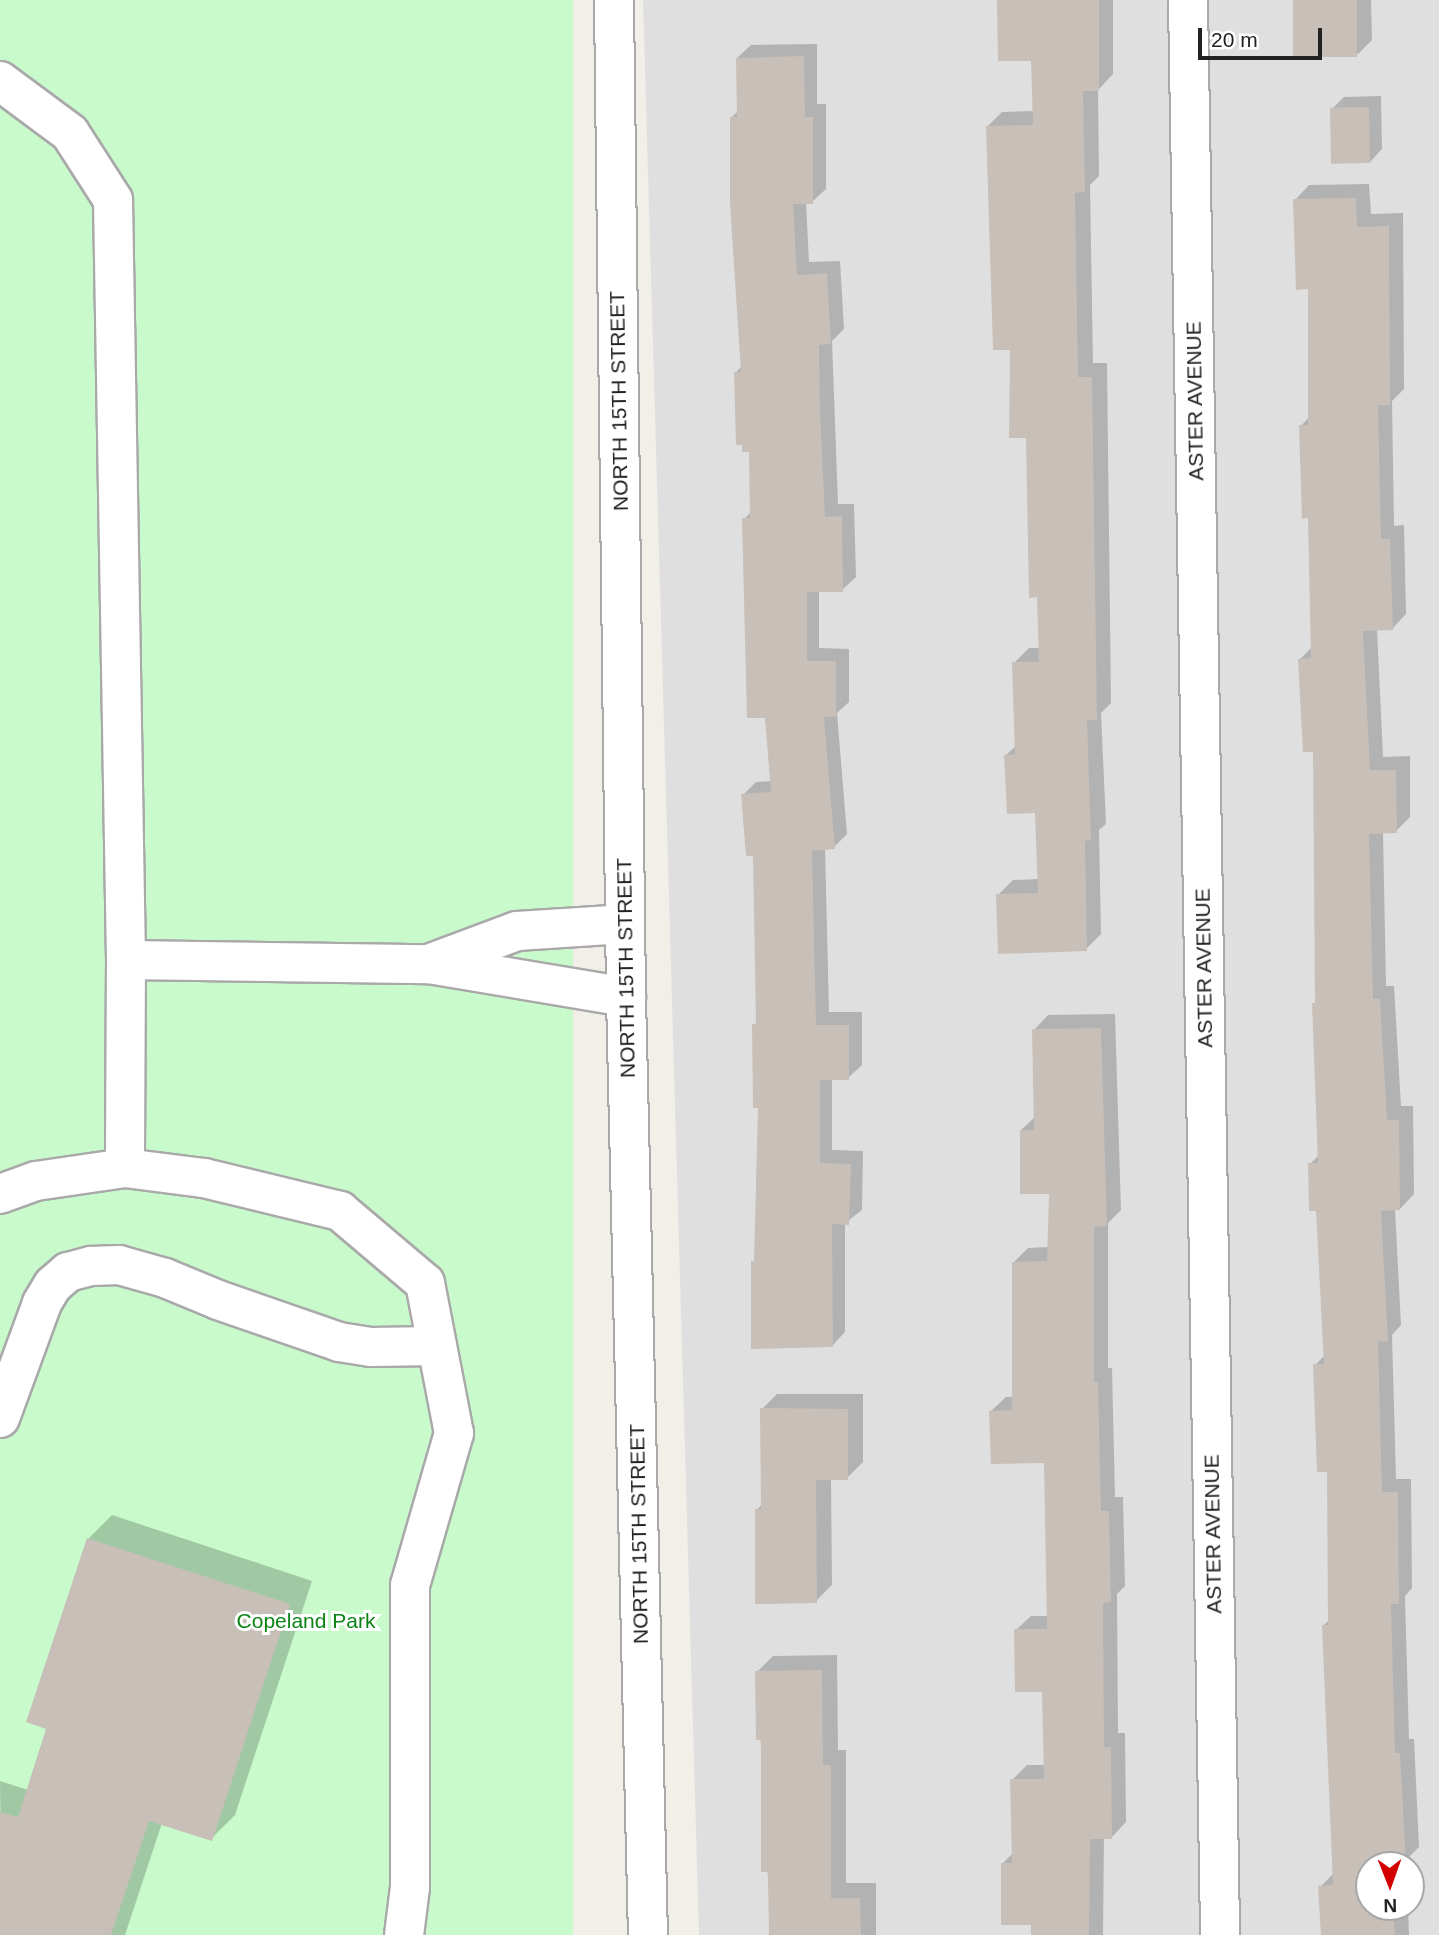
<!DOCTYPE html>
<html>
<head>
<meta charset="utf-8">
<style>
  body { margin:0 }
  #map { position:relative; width:1439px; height:1935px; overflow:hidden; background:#f2efe9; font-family:Arial,sans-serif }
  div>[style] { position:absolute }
  .residential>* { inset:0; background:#e0dfdf }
  .park>* { inset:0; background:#c8facc; transform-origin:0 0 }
  .shadow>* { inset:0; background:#0003 }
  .building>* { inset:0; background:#c7bfb8; transform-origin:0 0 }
  .roads { filter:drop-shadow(2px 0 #a9a9a9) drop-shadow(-2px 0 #a9a9a9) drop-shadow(0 2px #a9a9a9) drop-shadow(0 -2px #a9a9a9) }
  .minor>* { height:38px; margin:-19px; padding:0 19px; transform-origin:19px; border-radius:19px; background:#fff }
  span { translate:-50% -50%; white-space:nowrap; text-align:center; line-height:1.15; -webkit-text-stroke:6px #fff; paint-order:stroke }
  .street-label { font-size:21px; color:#222 }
  .park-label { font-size:21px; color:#0c8416 }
  .north { position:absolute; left:1355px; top:1851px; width:70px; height:70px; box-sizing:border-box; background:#fff; border:2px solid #a7a7a7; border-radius:50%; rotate:179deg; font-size:19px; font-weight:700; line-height:28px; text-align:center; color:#222 }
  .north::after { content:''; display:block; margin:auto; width:24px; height:32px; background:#d40000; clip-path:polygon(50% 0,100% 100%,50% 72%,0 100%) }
  .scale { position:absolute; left:1198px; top:28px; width:124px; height:32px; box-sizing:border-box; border:4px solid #222; border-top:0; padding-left:9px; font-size:21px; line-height:24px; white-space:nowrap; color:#222; -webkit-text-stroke:5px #fff; paint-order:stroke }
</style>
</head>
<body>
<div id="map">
  <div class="residential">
    <div style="clip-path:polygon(evenodd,643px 0,1439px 0,1439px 1935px,699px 1935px,643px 0,1369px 1865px,1411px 1865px,1411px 1907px,1369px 1907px,1369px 1865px)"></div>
  </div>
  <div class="park">
    <div style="left:0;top:0;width:573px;height:1935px"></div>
  </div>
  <div class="shadow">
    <div style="clip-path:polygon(999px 0,1113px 0,1113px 74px,1098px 90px,1099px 176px,1090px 185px,1093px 363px,1107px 363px,1111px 703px,1101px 713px,1106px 824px,1099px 830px,1101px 934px,1086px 949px,998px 895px,1013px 880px,1039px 879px,1036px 811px,1006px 755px,1016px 746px,1014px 663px,1029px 648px,1041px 648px,1028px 437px,1011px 348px,987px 127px,1002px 112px,1034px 111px,1033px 59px)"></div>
    <div style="clip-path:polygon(1294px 0,1371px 0,1372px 40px,1358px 54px)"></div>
    <div style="clip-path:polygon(817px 44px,817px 104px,826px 104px,826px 189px,812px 202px,806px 202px,809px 262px,840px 261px,844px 329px,832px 341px,838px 504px,854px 504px,856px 577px,842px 590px,819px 590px,819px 648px,849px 649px,849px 702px,837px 713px,847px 834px,834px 847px,825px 848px,829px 1012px,862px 1012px,862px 1065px,848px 1078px,832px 1078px,832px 1150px,863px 1151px,862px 1210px,845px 1223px,845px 1332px,832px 1346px,753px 1262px,756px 1258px,760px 1106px,754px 1025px,758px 1021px,755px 854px,743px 795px,756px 782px,772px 781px,744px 519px,752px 511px,751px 450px,736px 372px,742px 366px,732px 117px,738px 111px,737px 58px,751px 45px)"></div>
    <div style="clip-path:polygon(1381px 96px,1382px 149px,1370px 162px,1332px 109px,1344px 97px)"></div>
    <div style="clip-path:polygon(1369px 184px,1371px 214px,1403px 213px,1404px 389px,1392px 401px,1394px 526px,1404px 525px,1406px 614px,1392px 629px,1377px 629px,1383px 757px,1410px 756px,1410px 817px,1396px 831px,1383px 832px,1386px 986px,1394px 986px,1401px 1106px,1413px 1106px,1414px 1194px,1400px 1209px,1395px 1209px,1401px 1325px,1392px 1335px,1396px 1479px,1411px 1479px,1412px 1588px,1405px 1596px,1409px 1739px,1414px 1739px,1419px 1847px,1405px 1861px,1405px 1865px,1369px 1865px,1369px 1907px,1408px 1907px,1409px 1935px,1323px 1935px,1320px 1887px,1334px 1873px,1323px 1626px,1330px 1619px,1329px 1470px,1315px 1365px,1325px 1355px,1318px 1209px,1310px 1164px,1319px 1155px,1314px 1004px,1316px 1001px,1315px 750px,1300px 659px,1312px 647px,1310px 517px,1301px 426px,1310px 416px,1310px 288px,1295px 200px,1309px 185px)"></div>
    <div style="clip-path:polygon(1115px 1014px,1121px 1210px,1108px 1223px,1108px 1368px,1112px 1368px,1115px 1497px,1123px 1497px,1125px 1586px,1117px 1594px,1118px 1733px,1125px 1733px,1126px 1822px,1112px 1837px,1104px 1837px,1103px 1935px,1033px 1935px,1033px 1924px,1003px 1863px,1013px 1853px,1012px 1780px,1027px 1765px,1045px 1765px,1044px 1690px,1016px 1630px,1031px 1616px,1048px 1616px,1045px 1462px,991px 1411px,1006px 1397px,1014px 1397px,1013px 1263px,1028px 1248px,1049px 1247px,1051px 1193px,1021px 1130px,1035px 1117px,1034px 1030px,1048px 1015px)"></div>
    <div style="clip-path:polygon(777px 1394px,863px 1394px,863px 1462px,847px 1478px,831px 1478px,832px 1585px,816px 1601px,757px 1510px,762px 1504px,762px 1409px)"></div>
    <div style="clip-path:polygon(112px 1515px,312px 1581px,235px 1815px,211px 1839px,162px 1823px,125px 1935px,2px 1935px,0 1781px,28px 1790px,49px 1728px,88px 1539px)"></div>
    <div style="clip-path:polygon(837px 1655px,838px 1750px,846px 1750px,846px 1883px,876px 1883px,876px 1935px,771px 1935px,757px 1672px,773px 1656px)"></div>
  </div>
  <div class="building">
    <div style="clip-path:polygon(997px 0,1099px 0,1099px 91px,1083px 91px,1085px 192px,1075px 193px,1078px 377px,1092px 377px,1097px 720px,1087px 720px,1091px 840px,1085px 841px,1087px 951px,998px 954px,996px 894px,1038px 893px,1035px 813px,1007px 814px,1004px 755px,1015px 754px,1012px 662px,1039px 662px,1037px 597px,1029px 598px,1026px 438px,1009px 438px,1010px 350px,993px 350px,986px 126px,1033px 125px,1031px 61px,998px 61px)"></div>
    <div style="left:1293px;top:0;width:64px;height:57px"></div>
    <div style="clip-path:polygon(804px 56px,805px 117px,813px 117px,813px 204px,793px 204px,797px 275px,827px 273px,831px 344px,819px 345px,820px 411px,825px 517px,842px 516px,843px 592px,807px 592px,807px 661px,836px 661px,836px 717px,824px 717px,835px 849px,812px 851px,816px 1025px,849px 1025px,849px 1080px,820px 1080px,820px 1163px,851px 1164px,849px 1225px,832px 1224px,833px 1347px,751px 1349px,751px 1261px,754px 1261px,758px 1108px,753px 1108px,752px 1024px,756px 1024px,753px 856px,746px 856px,741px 794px,771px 792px,765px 718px,747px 718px,742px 518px,750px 518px,749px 452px,742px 452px,742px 445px,736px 445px,734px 372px,741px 372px,730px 204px,730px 117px,737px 117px,736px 58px)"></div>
    <div style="left:1369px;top:107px;width:56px;height:39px;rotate:89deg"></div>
    <div style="clip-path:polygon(1356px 198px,1357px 227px,1389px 226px,1390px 405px,1378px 405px,1381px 539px,1390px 539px,1393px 630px,1363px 631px,1370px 770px,1396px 770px,1397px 833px,1369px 834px,1373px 999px,1380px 999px,1387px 1120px,1399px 1120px,1400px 1210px,1381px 1211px,1388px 1341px,1378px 1342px,1382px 1492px,1398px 1492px,1399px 1604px,1391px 1604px,1395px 1753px,1400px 1753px,1406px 1863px,1369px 1865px,1369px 1907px,1393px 1907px,1395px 1935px,1321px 1935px,1318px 1886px,1333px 1885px,1322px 1625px,1328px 1625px,1327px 1472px,1317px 1472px,1313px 1364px,1324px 1364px,1316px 1211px,1309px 1211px,1308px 1163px,1318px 1163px,1312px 1003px,1315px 1003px,1313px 752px,1303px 752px,1298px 659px,1311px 658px,1308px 518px,1302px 519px,1299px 425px,1308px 425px,1308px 289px,1296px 290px,1293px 199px)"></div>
    <div style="clip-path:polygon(1101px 1028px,1107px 1226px,1094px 1227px,1094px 1382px,1098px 1382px,1101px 1511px,1109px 1511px,1111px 1602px,1103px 1603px,1104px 1747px,1111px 1747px,1112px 1839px,1090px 1839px,1089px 1935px,1031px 1935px,1031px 1925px,1001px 1925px,1001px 1863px,1012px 1863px,1010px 1779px,1044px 1779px,1042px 1692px,1015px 1692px,1014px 1629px,1047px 1629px,1044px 1463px,991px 1464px,989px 1411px,1012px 1410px,1012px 1262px,1047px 1261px,1049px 1194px,1020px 1194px,1020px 1130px,1034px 1130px,1032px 1029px)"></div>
    <div style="clip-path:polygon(760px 1408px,848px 1409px,848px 1480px,816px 1480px,817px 1603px,755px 1604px,755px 1509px,761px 1509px)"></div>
    <div style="clip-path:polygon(87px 1538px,290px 1604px,212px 1841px,149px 1821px,111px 1935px,0 1935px,0 1812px,18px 1817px,46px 1729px,26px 1722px)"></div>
    <div style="clip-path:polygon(822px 1670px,823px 1765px,831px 1765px,831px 1898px,860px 1898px,861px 1935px,769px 1935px,768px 1872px,761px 1872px,761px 1740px,756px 1740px,755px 1671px)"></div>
  </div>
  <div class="roads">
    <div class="minor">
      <div style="left:614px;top:0;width:997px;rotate:89.31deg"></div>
      <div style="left:626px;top:997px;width:938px;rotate:88.66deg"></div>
      <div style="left:1188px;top:0;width:1935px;rotate:89.05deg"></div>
      <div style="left:0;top:81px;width:87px;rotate:36.6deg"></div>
      <div style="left:70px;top:133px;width:80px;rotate:57.3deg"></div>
      <div style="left:113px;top:200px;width:760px;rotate:89.02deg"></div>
      <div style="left:126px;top:960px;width:208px;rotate:90.3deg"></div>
      <div style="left:125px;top:1168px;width:80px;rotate:7.2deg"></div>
      <div style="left:204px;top:1178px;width:140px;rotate:13.6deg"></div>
      <div style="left:340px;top:1211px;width:111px;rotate:40.3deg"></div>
      <div style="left:425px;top:1283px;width:153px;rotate:79.1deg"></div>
      <div style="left:454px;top:1433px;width:158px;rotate:106.1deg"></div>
      <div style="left:410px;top:1585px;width:302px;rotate:90deg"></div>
      <div style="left:410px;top:1887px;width:48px;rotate:97.1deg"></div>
      <div style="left:126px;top:960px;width:303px;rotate:0.8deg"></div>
      <div style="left:429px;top:964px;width:200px;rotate:9.5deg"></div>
      <div style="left:431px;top:963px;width:92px;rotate:-20.4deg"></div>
      <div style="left:517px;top:931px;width:108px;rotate:-3.7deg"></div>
      <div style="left:0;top:1194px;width:38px;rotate:-20deg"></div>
      <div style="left:36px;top:1181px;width:90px;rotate:-8.3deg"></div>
      <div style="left:0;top:1418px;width:122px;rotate:-69.9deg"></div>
      <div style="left:42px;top:1303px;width:21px;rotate:-59deg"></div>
      <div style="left:53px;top:1285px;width:20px;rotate:-41deg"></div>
      <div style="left:68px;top:1272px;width:24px;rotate:-15deg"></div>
      <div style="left:91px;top:1266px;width:28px;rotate:-2deg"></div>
      <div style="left:119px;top:1265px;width:48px;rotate:15.8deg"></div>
      <div style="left:165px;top:1278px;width:57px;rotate:22.5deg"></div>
      <div style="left:218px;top:1300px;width:128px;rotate:19.1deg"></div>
      <div style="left:339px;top:1342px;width:32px;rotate:9deg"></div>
      <div style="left:371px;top:1347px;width:66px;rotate:-0.9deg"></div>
    </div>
  </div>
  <div class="street-label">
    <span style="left:619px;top:401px;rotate:-91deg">NORTH 15TH STREET</span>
    <span style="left:1195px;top:401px;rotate:-91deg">ASTER AVENUE</span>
    <span style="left:626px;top:968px;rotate:-91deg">NORTH 15TH STREET</span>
    <span style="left:1204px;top:968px;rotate:-91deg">ASTER AVENUE</span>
    <span style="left:639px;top:1534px;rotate:-91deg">NORTH 15TH STREET</span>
    <span style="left:1213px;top:1534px;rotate:-91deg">ASTER AVENUE</span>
  </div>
  <div class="park-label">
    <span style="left:306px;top:1621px">Copeland Park</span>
  </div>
  <div class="north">N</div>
  <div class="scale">20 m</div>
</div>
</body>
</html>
